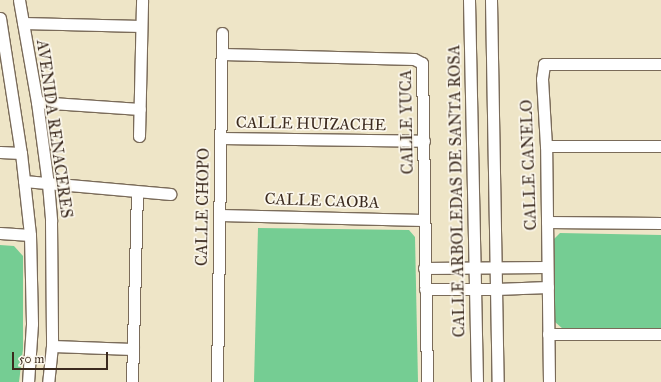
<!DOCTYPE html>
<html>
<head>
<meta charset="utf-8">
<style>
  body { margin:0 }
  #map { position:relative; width:661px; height:382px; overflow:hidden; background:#eee5c7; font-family:"IM FELL Great Primer",serif }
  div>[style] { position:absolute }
  .green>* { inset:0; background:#75cd93 }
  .roads { filter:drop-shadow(1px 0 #7a6b59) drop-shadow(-1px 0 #7a6b59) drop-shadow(0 1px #7a6b59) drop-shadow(0 -1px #7a6b59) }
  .street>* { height:11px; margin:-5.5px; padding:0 5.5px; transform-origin:5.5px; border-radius:5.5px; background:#fff }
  span { translate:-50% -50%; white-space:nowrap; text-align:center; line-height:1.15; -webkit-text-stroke:3.5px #fbf7ec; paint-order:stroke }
  .street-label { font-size:16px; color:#3b2a1e }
  .scale { position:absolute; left:12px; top:352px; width:96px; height:18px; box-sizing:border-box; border:2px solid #3b2a1e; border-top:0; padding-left:5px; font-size:12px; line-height:14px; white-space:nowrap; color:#3b2a1e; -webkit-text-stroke:3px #fbf7ec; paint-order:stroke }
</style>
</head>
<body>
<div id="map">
  <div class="green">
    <div style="clip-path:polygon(258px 228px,409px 230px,415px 237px,418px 382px,254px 382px)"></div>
    <div style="clip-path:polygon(560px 233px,661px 235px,661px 329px,563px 329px,555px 322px,551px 242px)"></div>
    <div style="clip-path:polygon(0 245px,14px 246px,23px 256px,23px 349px,19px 382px,0 382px)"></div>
  </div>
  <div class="roads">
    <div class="street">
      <div style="left:19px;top:0;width:104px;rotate:80deg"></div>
      <div style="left:37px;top:102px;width:83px;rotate:82.4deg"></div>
      <div style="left:48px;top:184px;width:37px;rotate:85deg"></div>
      <div style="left:51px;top:221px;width:125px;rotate:89.5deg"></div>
      <div style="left:52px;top:346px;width:36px;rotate:96deg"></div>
      <div style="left:469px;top:0;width:382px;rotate:88.8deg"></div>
      <div style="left:491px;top:0;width:382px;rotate:89deg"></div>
      <div style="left:0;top:18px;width:137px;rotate:81.2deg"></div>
      <div style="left:21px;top:153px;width:82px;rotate:83.7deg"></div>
      <div style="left:30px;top:235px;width:89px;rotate:88.7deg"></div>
      <div style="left:32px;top:324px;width:58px;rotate:93.9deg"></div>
      <div style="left:23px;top:23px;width:118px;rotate:1.5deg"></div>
      <div style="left:222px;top:54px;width:192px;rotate:1.5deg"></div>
      <div style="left:414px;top:59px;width:9px;rotate:27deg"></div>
      <div style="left:422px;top:63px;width:319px;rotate:89.1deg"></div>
      <div style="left:37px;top:102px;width:103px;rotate:3.9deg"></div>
      <div style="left:139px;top:136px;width:136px;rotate:-88.7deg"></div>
      <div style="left:220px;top:138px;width:204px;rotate:0.8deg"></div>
      <div style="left:546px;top:146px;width:115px"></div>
      <div style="left:0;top:152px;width:21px;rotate:3deg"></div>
      <div style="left:24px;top:181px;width:147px;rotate:5.1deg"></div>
      <div style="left:220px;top:215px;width:203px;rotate:1.4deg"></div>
      <div style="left:547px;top:222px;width:114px;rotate:0.5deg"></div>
      <div style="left:0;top:233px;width:30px;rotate:4deg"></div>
      <div style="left:424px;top:268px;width:123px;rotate:-0.5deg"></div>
      <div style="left:425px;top:289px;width:71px"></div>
      <div style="left:496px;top:289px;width:52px;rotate:-2.2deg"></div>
      <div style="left:548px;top:334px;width:113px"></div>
      <div style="left:52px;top:346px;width:81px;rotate:2.1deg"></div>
      <div style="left:132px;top:382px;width:190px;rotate:-88.5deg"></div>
      <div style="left:217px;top:382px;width:349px;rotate:-89.2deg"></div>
      <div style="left:549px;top:382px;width:236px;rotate:-90.7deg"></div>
      <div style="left:546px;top:146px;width:67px;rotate:-93.4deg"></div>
      <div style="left:542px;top:79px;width:15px;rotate:-82deg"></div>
      <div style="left:544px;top:64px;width:117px"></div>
    </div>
  </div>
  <div class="street-label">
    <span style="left:407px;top:122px;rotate:-91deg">CALLE YUCA</span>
    <span style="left:311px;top:124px;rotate:1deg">CALLE HUIZACHE</span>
    <span style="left:54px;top:129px;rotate:82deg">AVENIDA RENACERES</span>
    <span style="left:529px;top:165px;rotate:-92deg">CALLE CANELO</span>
    <span style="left:457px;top:191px;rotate:-91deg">CALLE ARBOLEDAS DE SANTA ROSA</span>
    <span style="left:322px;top:201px;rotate:2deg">CALLE CAOBA</span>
    <span style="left:203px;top:207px;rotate:-89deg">CALLE CHOPO</span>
  </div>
  <div class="scale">50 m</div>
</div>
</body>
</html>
